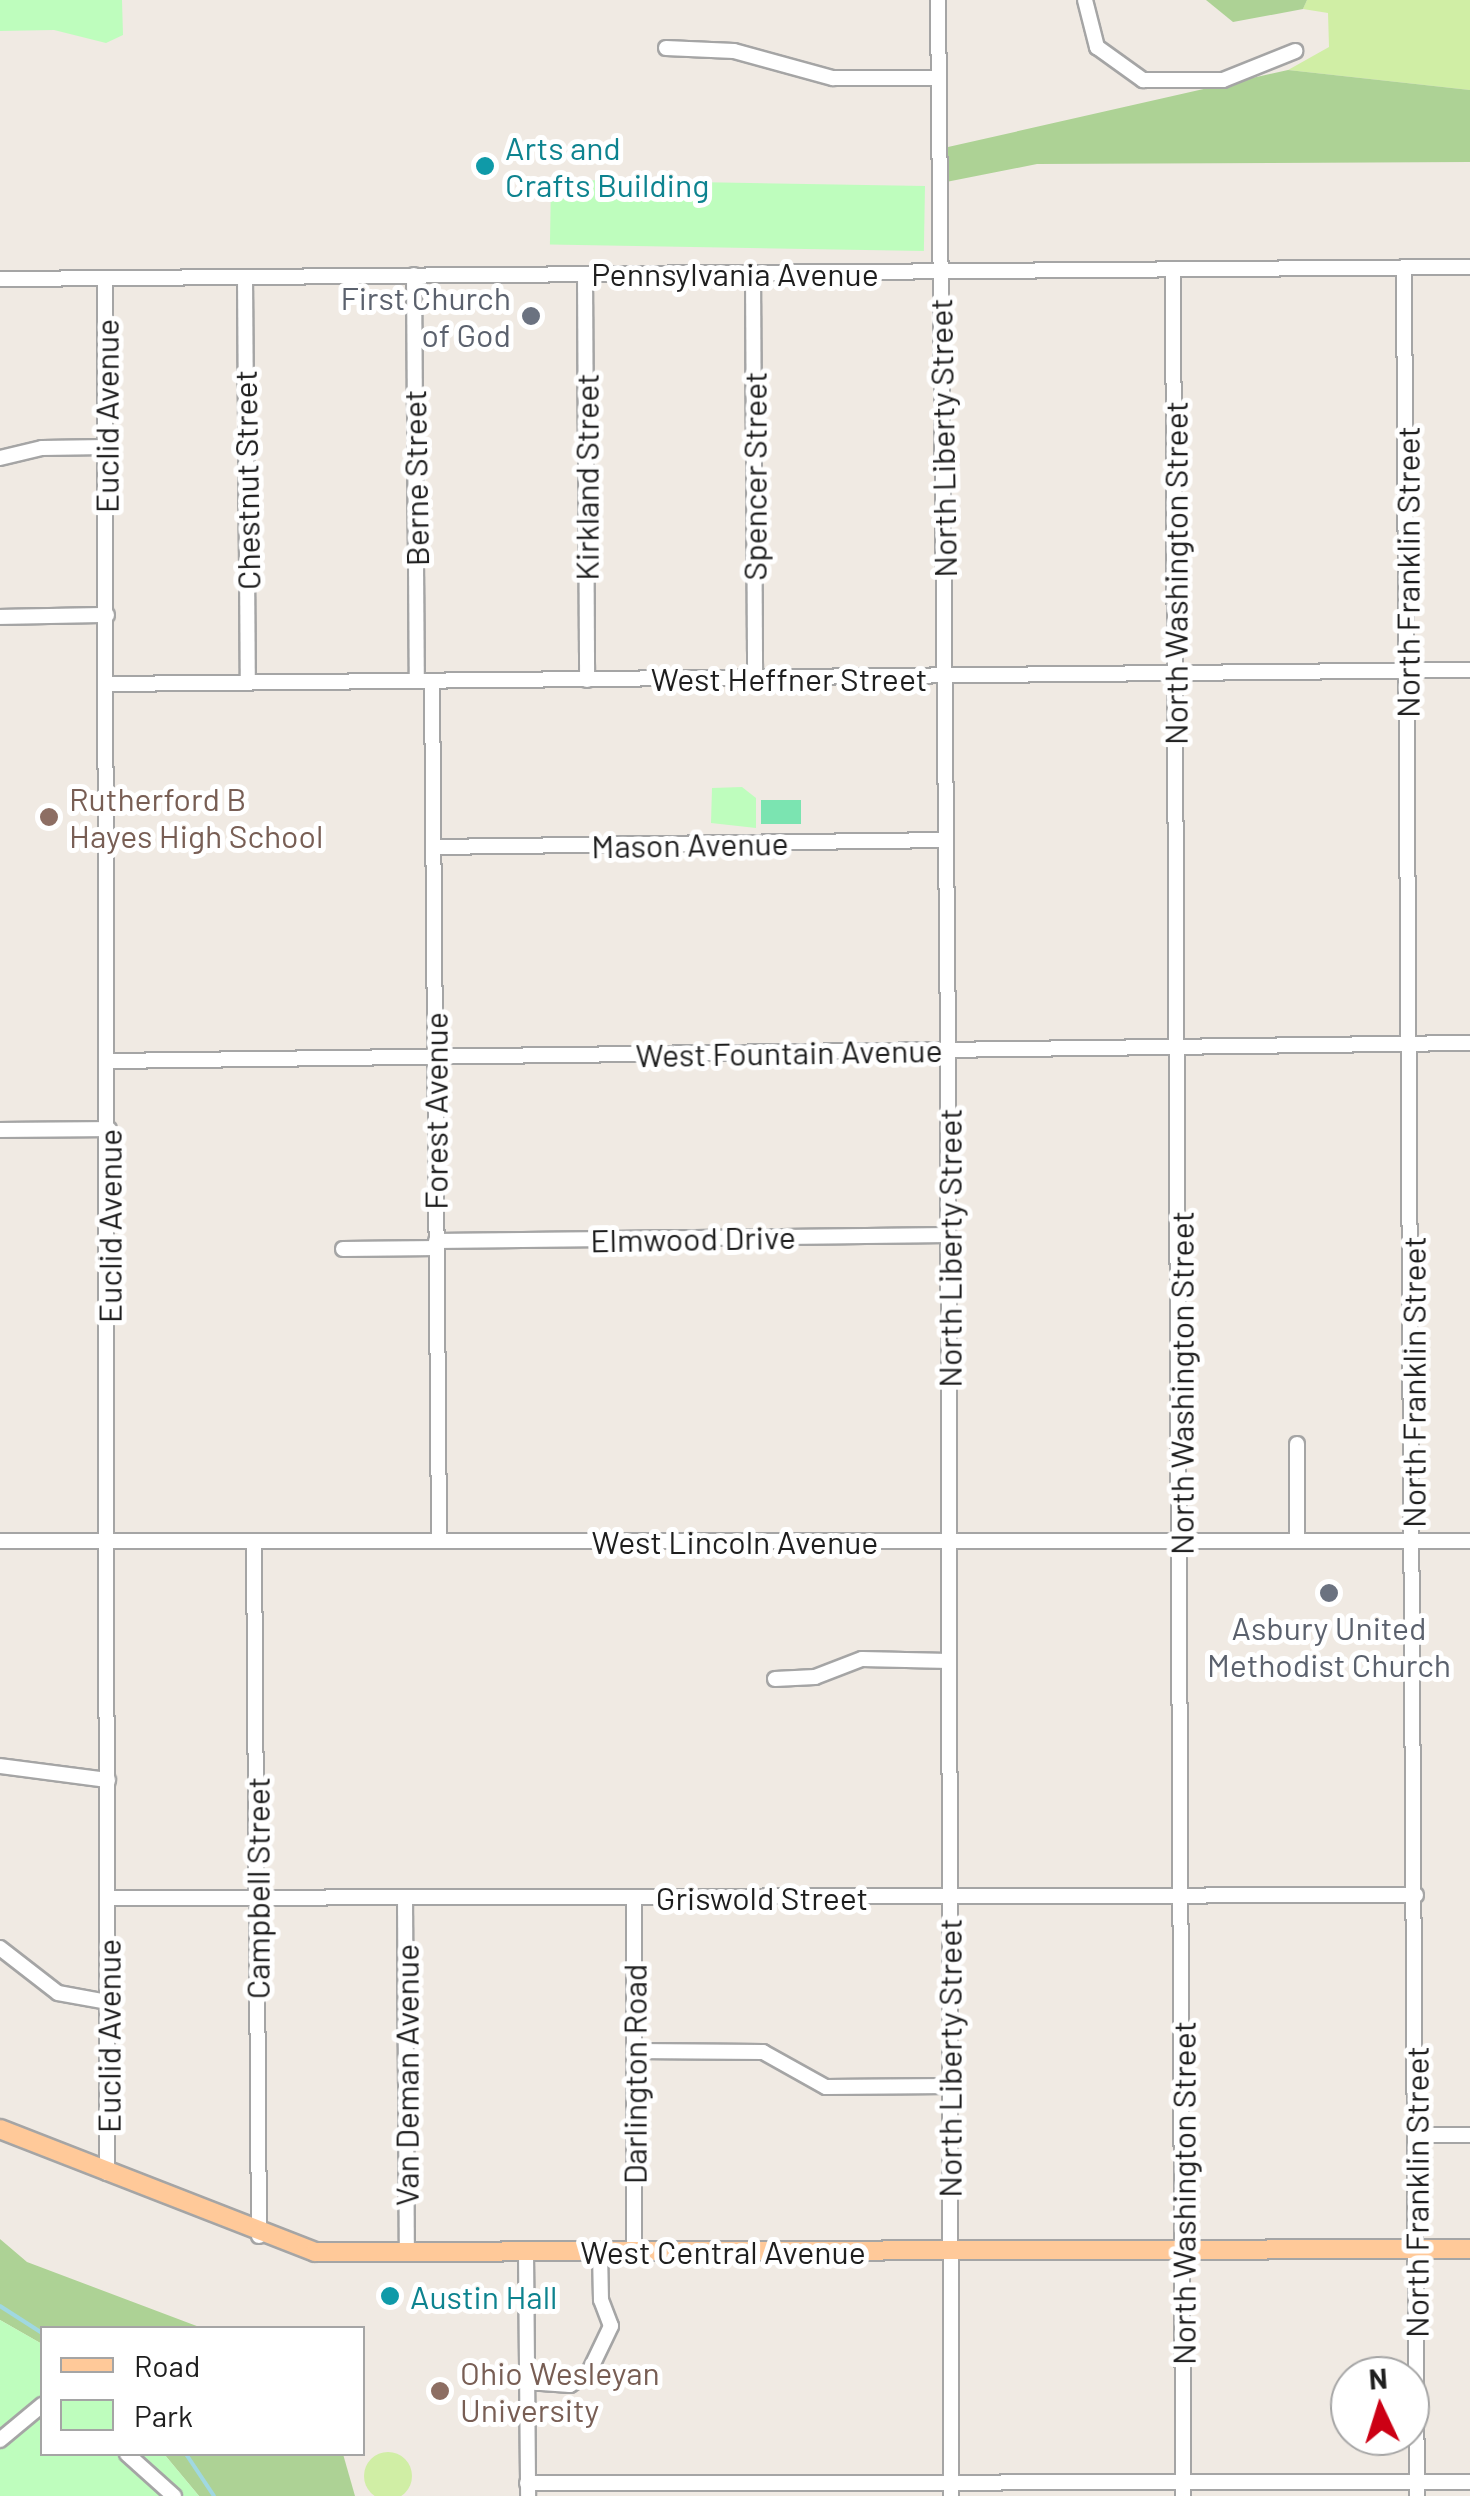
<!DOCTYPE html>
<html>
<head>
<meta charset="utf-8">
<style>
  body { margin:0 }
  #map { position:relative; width:1470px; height:2496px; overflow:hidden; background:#f0eae3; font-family:Barlow,sans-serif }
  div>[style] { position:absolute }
  .grass>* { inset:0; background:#d0eea5 }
  .round { border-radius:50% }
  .forest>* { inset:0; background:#add295 }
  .park>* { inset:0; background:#befdbd; transform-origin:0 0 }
  .pitch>* { inset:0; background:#7be4b1; transform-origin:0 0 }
  .stream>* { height:4px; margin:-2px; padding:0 2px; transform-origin:2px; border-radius:2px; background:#a0d8e1 }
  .roads { filter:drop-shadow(2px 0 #a5a5a5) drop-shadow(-2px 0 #a5a5a5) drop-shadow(0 2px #a5a5a5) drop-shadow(0 -2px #a5a5a5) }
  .minor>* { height:14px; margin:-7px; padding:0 7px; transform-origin:7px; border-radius:7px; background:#fff }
  .major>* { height:18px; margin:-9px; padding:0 9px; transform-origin:9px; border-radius:9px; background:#ffc999 }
  .dots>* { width:28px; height:28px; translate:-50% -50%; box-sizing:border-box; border:5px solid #fff; border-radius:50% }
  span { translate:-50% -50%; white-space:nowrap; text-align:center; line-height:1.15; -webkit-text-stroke:10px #fff; paint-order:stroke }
  .culture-label { font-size:32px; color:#0d838f }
  .left { translate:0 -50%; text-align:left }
  .street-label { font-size:32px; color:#1e1e1e }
  .worship-label { font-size:32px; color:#5b616d }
  .right { translate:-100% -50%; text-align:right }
  .education-label { font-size:32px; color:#785e54 }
  .legend { position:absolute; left:40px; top:2326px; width:325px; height:130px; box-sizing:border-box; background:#fff; border:2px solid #a5a5a5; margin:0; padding:12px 18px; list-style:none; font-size:30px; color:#1e1e1e }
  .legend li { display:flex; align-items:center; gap:20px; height:50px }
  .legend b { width:50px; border:2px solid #a5a5a5 }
  .north { position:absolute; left:1330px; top:2356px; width:100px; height:100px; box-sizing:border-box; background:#fff; border:2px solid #a5a5a5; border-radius:50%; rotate:356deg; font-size:28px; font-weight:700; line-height:40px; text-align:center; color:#1e1e1e }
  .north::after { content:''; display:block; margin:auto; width:35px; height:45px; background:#cc0014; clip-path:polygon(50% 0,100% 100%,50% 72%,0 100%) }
</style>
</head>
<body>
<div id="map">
  <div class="grass">
    <div style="clip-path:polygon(1307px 0,1470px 0,1470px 90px,1288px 70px,1329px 47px,1328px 13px,1303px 9px)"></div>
    <div class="round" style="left:364px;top:2452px;width:48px;height:48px"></div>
  </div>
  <div class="forest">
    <div style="clip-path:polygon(1206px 0,1307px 0,1303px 9px,1233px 22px)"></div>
    <div style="clip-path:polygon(1288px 70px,1470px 90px,1470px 162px,1037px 164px,946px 182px,948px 147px)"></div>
    <div style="clip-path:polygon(0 2239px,27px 2262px,202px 2328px,42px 2328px,42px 2344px,0 2320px)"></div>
    <div style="clip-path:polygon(164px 2454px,343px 2454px,355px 2496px,199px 2496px)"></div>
  </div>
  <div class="park">
    <div style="clip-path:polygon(0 0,122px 0,123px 35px,106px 43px,54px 30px,0 31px)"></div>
    <div style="left:925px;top:186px;width:65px;height:374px;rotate:91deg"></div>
    <div style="clip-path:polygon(742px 787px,756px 798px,756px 828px,711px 823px,712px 788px)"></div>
    <div style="clip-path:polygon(0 2320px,42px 2344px,42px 2454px,164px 2454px,199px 2496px,0 2496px)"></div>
  </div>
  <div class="pitch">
    <div style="left:761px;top:800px;width:40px;height:24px"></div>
  </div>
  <div class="stream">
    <div style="left:0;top:2306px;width:50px;rotate:32.7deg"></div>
    <div style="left:186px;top:2454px;width:50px;rotate:56.3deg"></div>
  </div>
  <div class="roads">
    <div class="minor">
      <div style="left:938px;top:0;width:1050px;rotate:89.45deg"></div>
      <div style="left:948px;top:1050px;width:1446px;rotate:89.88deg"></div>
      <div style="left:1085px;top:0;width:49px;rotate:75.7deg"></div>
      <div style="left:1097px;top:47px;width:57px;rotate:35.7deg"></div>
      <div style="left:1143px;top:80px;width:80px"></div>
      <div style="left:1223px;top:80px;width:78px;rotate:-21.9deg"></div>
      <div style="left:666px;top:48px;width:68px;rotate:2.5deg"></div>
      <div style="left:734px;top:51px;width:103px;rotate:15.3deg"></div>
      <div style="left:833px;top:78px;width:106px"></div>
      <div style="left:1404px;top:267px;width:2229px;rotate:89.67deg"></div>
      <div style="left:1173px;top:269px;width:2227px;rotate:89.74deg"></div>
      <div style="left:753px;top:273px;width:406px;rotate:89.7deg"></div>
      <div style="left:585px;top:274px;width:406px;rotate:89.7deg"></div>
      <div style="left:414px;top:275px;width:406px;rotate:89.6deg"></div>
      <div style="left:245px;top:277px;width:406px;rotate:89.6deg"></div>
      <div style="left:105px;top:278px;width:1895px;rotate:89.94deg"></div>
      <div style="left:0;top:279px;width:1470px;rotate:-0.47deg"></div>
      <div style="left:0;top:458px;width:43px;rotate:-13.4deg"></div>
      <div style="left:42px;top:448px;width:64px;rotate:-0.9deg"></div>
      <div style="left:0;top:617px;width:107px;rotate:-1.1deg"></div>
      <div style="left:432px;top:681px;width:860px;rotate:89.53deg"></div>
      <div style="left:107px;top:684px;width:1363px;rotate:-0.59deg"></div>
      <div style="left:433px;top:847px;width:513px;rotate:-0.78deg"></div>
      <div style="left:109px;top:1061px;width:1361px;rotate:-0.76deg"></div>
      <div style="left:0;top:1130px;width:109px;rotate:-0.5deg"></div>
      <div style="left:436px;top:1241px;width:513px;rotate:-0.67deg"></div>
      <div style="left:343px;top:1249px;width:94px;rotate:-0.6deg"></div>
      <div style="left:0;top:1541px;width:1470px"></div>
      <div style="left:254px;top:1541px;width:695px;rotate:89.59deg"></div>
      <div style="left:1297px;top:1541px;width:97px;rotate:-90deg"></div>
      <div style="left:775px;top:1679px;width:40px;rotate:-2.9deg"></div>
      <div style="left:815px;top:1677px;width:50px;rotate:-21deg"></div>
      <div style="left:862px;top:1659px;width:87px;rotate:1.3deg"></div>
      <div style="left:0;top:1766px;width:109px;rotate:7.4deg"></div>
      <div style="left:405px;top:1897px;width:355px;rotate:89.7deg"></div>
      <div style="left:108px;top:1898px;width:1308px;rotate:-0.13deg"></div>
      <div style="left:0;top:1948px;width:73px;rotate:37.8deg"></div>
      <div style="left:58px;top:1993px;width:51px;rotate:10.2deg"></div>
      <div style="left:634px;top:2051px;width:129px;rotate:0.4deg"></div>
      <div style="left:763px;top:2052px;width:72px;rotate:29.1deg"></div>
      <div style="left:826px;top:2087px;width:123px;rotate:-0.5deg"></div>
      <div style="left:1416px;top:2135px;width:54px"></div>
      <div style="left:526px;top:2252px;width:244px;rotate:89.5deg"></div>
      <div style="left:634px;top:2252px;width:355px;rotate:-90deg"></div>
      <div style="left:527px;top:2382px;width:43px;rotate:4deg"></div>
      <div style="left:570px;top:2385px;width:23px;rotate:-34deg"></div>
      <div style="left:589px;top:2372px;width:51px;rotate:-64.4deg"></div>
      <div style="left:611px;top:2326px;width:28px;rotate:-111deg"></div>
      <div style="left:601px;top:2300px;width:48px;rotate:-91.2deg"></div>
      <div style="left:0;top:2440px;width:55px;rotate:-39.8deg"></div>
      <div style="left:127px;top:2454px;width:63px;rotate:41.8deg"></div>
      <div style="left:527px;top:2483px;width:943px;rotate:-0.06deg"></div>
    </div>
    <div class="major">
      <div style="left:0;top:2129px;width:338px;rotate:21.3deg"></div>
      <div style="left:315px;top:2252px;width:1155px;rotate:-0.15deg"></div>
    </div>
  </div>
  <div class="dots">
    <div style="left:485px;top:166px;background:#0f9aa8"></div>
    <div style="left:531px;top:316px;background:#6b7280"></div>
    <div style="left:49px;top:817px;background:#8d6e63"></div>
    <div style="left:1329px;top:1593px;background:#6b7280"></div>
    <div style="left:390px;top:2296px;background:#0f9aa8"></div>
    <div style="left:440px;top:2391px;background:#8d6e63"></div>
  </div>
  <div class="culture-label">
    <span class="left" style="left:505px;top:166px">Arts and<br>Crafts Building</span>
    <span class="left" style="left:410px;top:2296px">Austin Hall</span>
  </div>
  <div class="street-label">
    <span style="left:735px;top:273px">Pennsylvania Avenue</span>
    <span style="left:106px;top:416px;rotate:-90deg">Euclid Avenue</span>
    <span style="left:942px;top:438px;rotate:-91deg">North Liberty Street</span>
    <span style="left:754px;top:476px;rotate:-90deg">Spencer Street</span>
    <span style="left:586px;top:477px;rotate:-90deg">Kirkland Street</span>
    <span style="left:415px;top:478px;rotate:-91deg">Berne Street</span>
    <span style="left:246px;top:480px;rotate:-91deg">Chestnut Street</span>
    <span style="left:1407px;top:572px;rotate:-90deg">North Franklin Street</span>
    <span style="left:1175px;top:573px;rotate:-90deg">North Washington Street</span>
    <span style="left:789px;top:678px">West Heffner Street</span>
    <span style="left:690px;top:844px;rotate:-1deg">Mason Avenue</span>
    <span style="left:789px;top:1052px;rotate:-1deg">West Fountain Avenue</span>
    <span style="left:435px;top:1111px;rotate:-90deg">Forest Avenue</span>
    <span style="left:109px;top:1226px;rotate:-90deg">Euclid Avenue</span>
    <span style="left:693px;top:1238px;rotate:-1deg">Elmwood Drive</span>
    <span style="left:949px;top:1248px;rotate:-90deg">North Liberty Street</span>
    <span style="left:1413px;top:1382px;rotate:-90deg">North Franklin Street</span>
    <span style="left:1181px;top:1383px;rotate:-90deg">North Washington Street</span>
    <span style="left:735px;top:1541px">West Lincoln Avenue</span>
    <span style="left:257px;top:1888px;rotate:-90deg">Campbell Street</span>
    <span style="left:762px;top:1897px">Griswold Street</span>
    <span style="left:108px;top:2036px;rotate:-90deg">Euclid Avenue</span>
    <span style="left:949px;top:2058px;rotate:-90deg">North Liberty Street</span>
    <span style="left:634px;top:2074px;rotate:-90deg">Darlington Road</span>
    <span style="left:406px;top:2075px;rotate:-90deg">Van Deman Avenue</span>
    <span style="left:1416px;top:2192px;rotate:-90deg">North Franklin Street</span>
    <span style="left:1183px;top:2193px;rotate:-90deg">North Washington Street</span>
    <span style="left:723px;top:2251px">West Central Avenue</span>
  </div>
  <div class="worship-label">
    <span class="right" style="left:511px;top:316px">First Church<br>of God</span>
    <span style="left:1329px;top:1646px">Asbury United<br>Methodist Church</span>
  </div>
  <div class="education-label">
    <span class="left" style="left:69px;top:817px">Rutherford B<br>Hayes High School</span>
    <span class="left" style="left:460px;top:2391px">Ohio Wesleyan<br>University</span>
  </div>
  <ul class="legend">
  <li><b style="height:12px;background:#ffc999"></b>Road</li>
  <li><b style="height:28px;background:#befdbd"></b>Park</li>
  </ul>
  <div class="north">N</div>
</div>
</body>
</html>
